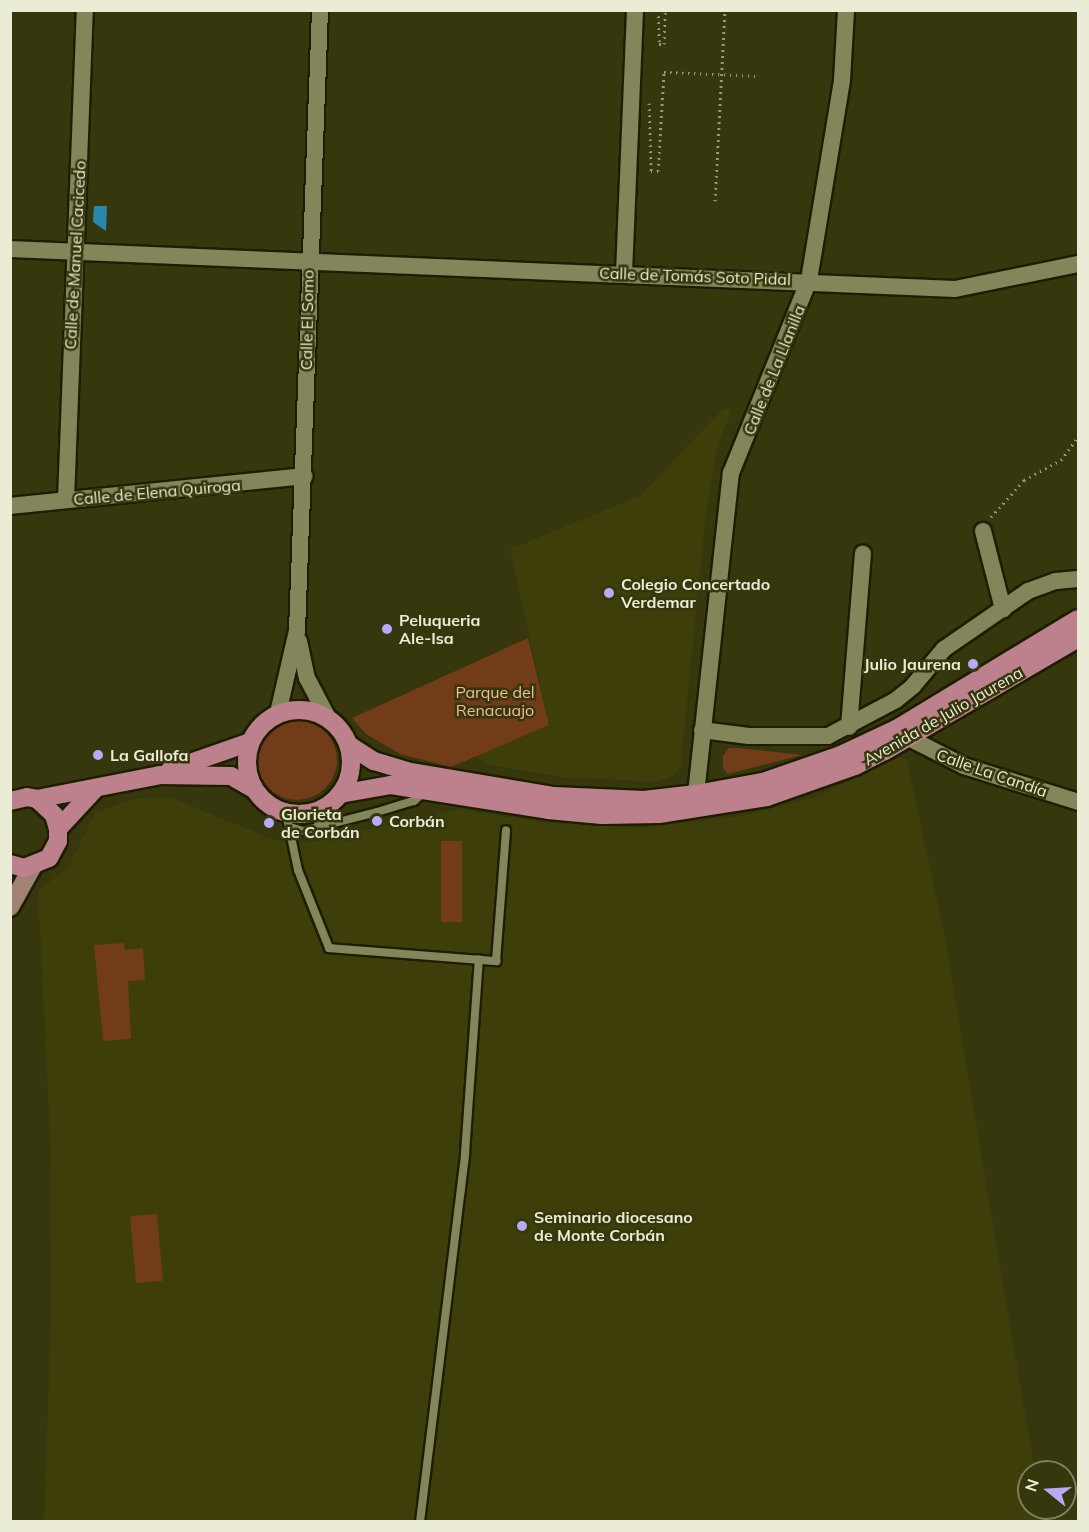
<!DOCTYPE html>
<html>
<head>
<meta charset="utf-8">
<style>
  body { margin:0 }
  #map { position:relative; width:1089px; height:1532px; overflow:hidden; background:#36370d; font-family:Mulish,sans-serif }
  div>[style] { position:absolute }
  .built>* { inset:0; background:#3d3e09 }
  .green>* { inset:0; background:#723c19; transform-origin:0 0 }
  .round { border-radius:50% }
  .water>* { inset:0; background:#2888b0 }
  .path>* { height:3px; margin-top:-1.5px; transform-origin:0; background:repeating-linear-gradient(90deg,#969878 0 1.5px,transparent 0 6px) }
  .roads { filter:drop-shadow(2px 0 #1d1e01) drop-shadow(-2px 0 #1d1e01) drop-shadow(0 2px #1d1e01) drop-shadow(0 -2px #1d1e01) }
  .lane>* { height:8px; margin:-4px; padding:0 4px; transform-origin:4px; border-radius:4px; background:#83865b }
  .street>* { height:16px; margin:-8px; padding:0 8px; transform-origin:8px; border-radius:8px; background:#83865b }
  .secondary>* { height:18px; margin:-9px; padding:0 9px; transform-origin:9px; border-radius:9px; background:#a08374 }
  .primary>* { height:18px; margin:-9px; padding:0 9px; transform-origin:9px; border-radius:9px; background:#bc818d }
  .primary>.ring { margin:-9px; padding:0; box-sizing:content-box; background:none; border:18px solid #bc818d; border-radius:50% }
  .dots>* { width:16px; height:16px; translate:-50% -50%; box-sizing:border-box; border:3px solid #36370d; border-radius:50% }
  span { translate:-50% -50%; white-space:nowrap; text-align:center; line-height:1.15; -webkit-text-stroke:5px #36370d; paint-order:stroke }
  .street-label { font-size:16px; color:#eaecd5 }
  .poi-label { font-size:16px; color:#eaecd5; font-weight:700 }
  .left { translate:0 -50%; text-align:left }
  .right { translate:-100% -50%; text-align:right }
  .park-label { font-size:16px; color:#f4ba99 }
  .frame { position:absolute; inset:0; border:12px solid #eaecd5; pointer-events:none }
  .north { position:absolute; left:1017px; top:1460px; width:60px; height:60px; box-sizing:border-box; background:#36370d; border:2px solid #7e7f5d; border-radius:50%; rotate:288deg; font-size:16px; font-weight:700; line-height:24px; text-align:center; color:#eaecd5 }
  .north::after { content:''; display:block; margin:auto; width:21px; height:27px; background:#b7abf8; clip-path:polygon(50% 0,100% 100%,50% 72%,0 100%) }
</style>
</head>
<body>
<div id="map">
  <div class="built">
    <div style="clip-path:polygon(724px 408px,732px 410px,718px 444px,705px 522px,681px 765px,676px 774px,657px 782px,561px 777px,489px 765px,474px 756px,549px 725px,510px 549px,640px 496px)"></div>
    <div style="clip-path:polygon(900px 757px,907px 760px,945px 938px,1034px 1466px,1035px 1472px,1029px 1472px,1029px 1508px,1037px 1508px,1038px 1521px,44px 1521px,51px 1318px,50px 1134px,38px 890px,67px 869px,95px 813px,129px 800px,159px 797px,174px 799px,277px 841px,310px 842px,459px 809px,540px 822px,638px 828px,741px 816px,813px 798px)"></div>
  </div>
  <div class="green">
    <div style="clip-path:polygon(528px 638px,549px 725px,451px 767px,400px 754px,366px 734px,352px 718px)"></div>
    <div class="round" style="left:257px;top:720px;width:80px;height:80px"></div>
    <div style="clip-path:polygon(729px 748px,739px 748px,802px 755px,728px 774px,723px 768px,723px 756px)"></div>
    <div style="left:441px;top:841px;width:21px;height:81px"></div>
    <div style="clip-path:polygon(124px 943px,125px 950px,143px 948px,145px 980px,128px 981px,131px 1039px,103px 1041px,94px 945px)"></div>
    <div style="left:157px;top:1214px;width:67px;height:27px;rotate:85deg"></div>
  </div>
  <div class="water">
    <div style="clip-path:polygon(94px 206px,107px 206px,106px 231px,93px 222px)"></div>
  </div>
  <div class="path">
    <div style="left:658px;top:10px;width:34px;rotate:88deg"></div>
    <div style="left:659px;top:44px;width:5px"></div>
    <div style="left:664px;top:44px;width:34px;rotate:-88deg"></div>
    <div style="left:649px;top:103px;width:68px;rotate:88.3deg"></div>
    <div style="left:651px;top:171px;width:7px"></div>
    <div style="left:658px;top:171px;width:99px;rotate:-86.5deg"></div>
    <div style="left:664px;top:72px;width:93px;rotate:2.5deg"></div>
    <div style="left:715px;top:201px;width:191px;rotate:-87deg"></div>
    <div style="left:991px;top:517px;width:50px;rotate:-48.3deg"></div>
    <div style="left:1024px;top:480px;width:42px;rotate:-28.4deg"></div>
    <div style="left:1061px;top:460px;width:29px;rotate:-54deg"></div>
  </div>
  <div class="roads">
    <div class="lane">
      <div style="left:286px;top:813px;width:58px;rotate:78.1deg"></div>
      <div style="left:298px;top:870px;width:84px;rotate:68.3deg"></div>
      <div style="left:329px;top:948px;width:168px;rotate:4.5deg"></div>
      <div style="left:496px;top:961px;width:131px;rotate:-85.6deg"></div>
      <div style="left:290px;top:827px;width:14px;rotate:17deg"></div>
      <div style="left:303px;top:831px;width:76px;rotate:-14.4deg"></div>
      <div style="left:377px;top:812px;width:39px;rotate:-17deg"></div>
      <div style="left:414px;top:801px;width:15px;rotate:-42deg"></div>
      <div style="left:318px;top:827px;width:17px;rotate:-83deg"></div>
      <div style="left:420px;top:1522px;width:372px;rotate:-83deg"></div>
      <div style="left:465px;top:1153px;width:194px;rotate:-85.9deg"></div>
    </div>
    <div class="street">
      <div style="left:10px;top:249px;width:946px;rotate:2.42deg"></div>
      <div style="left:955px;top:289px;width:126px;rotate:-11.5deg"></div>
      <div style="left:624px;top:273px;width:263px;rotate:-87.6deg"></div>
      <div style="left:66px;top:500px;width:490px;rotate:-87.8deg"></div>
      <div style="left:10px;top:506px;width:296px;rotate:-5.8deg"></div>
      <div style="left:983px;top:531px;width:81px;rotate:75.6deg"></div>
      <div style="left:299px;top:641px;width:38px;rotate:78deg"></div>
      <div style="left:307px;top:678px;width:45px;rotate:62.3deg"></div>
      <div style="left:278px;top:713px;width:84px;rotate:-77deg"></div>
      <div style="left:297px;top:631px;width:621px;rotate:-87.88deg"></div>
      <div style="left:849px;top:727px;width:174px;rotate:-85.4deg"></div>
      <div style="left:702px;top:730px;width:47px;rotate:7.3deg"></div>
      <div style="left:749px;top:736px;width:79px"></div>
      <div style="left:828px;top:736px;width:77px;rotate:-27.9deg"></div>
      <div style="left:896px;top:700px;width:22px;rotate:-39deg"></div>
      <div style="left:913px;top:686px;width:48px;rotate:-50deg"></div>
      <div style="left:944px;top:649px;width:102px;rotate:-34.6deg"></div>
      <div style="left:1028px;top:591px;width:30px;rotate:-20deg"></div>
      <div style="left:1056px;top:581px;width:22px;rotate:-5deg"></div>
      <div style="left:909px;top:738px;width:62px;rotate:27deg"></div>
      <div style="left:964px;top:766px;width:120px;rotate:17.5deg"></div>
      <div style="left:696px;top:794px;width:323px;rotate:-83.8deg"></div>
      <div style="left:731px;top:473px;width:208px;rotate:-68deg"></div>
      <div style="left:809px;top:280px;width:203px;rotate:-80.6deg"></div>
      <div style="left:842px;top:80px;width:70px;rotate:-86.7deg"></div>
    </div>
    <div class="secondary">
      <div style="left:10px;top:907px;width:47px;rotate:-60.7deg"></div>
    </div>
    <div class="primary">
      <div class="ring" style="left:247px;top:710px;width:86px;height:86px"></div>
      <div style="left:349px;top:745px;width:30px;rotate:33deg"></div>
      <div style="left:374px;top:761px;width:34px;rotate:17deg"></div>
      <div style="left:406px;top:771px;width:150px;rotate:9.6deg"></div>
      <div style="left:554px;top:796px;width:90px;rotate:2.5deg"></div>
      <div style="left:644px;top:800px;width:52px;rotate:-6.6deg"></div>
      <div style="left:696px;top:794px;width:68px;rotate:-10.2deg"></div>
      <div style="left:763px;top:782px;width:83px;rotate:-19.1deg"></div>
      <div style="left:841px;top:755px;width:63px;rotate:-25.3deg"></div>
      <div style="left:898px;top:728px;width:210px;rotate:-31.2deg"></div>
      <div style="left:170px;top:770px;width:85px;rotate:-19.3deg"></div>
      <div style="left:340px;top:794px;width:52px;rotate:-10deg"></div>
      <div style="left:391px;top:785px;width:159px;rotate:9deg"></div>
      <div style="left:548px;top:810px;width:54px;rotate:5.3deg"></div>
      <div style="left:602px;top:815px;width:57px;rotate:-1deg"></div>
      <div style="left:659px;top:814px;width:109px;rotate:-8.9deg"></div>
      <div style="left:767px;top:797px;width:93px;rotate:-19.4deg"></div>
      <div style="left:855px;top:766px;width:34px;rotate:-27deg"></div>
      <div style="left:885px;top:751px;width:224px;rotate:-30.3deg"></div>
      <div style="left:37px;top:799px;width:125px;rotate:-11deg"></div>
      <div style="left:160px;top:775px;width:71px;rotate:0.8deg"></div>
      <div style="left:231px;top:776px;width:24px;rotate:30deg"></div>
      <div style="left:10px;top:801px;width:17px;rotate:-13deg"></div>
      <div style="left:27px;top:797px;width:10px;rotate:11deg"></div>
      <div style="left:37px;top:799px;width:23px;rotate:43deg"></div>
      <div style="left:54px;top:815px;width:15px;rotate:74deg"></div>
      <div style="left:58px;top:829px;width:12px;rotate:90deg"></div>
      <div style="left:58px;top:841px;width:19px;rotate:118deg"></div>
      <div style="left:49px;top:858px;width:27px;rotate:158deg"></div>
      <div style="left:24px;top:868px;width:15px;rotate:-164deg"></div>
      <div style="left:58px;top:829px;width:53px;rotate:-47.3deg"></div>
    </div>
  </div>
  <div class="dots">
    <div style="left:609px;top:593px;background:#b7abf8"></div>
    <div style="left:387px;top:629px;background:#b7abf8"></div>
    <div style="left:973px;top:664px;background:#b7abf8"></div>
    <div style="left:98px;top:755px;background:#b7abf8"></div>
    <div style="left:377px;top:821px;background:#b7abf8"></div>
    <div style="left:269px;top:823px;background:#b7abf8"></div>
    <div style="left:522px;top:1226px;background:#b7abf8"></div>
  </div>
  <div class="street-label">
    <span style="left:75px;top:255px;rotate:-87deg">Calle de Manuel Cacicedo</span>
    <span style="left:695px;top:276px;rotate:2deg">Calle de Tomás Soto Pidal</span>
    <span style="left:307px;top:320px;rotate:-89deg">Calle El Somo</span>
    <span style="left:774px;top:370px;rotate:-68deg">Calle de La Llanilla</span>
    <span style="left:157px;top:492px;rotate:-5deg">Calle de Elena Quiroga</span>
    <span style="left:943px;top:716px;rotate:-30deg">Avenida de Julio Jaurena</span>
    <span style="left:992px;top:773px;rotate:19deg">Calle La Candía</span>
  </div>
  <div class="poi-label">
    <span class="left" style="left:621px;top:593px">Colegio Concertado<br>Verdemar</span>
    <span class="left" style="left:399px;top:629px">Peluqueria<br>Ale-Isa</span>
    <span class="right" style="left:961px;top:664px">Julio Jaurena</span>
    <span class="left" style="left:110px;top:755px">La Gallofa</span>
    <span class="left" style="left:281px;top:823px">Glorieta<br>de Corbán</span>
    <span class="left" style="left:389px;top:821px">Corbán</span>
    <span class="left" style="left:534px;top:1226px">Seminario diocesano<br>de Monte Corbán</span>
  </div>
  <div class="park-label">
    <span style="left:495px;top:701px">Parque del<br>Renacuajo</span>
  </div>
  <div class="frame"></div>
  <div class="north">N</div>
</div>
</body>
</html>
